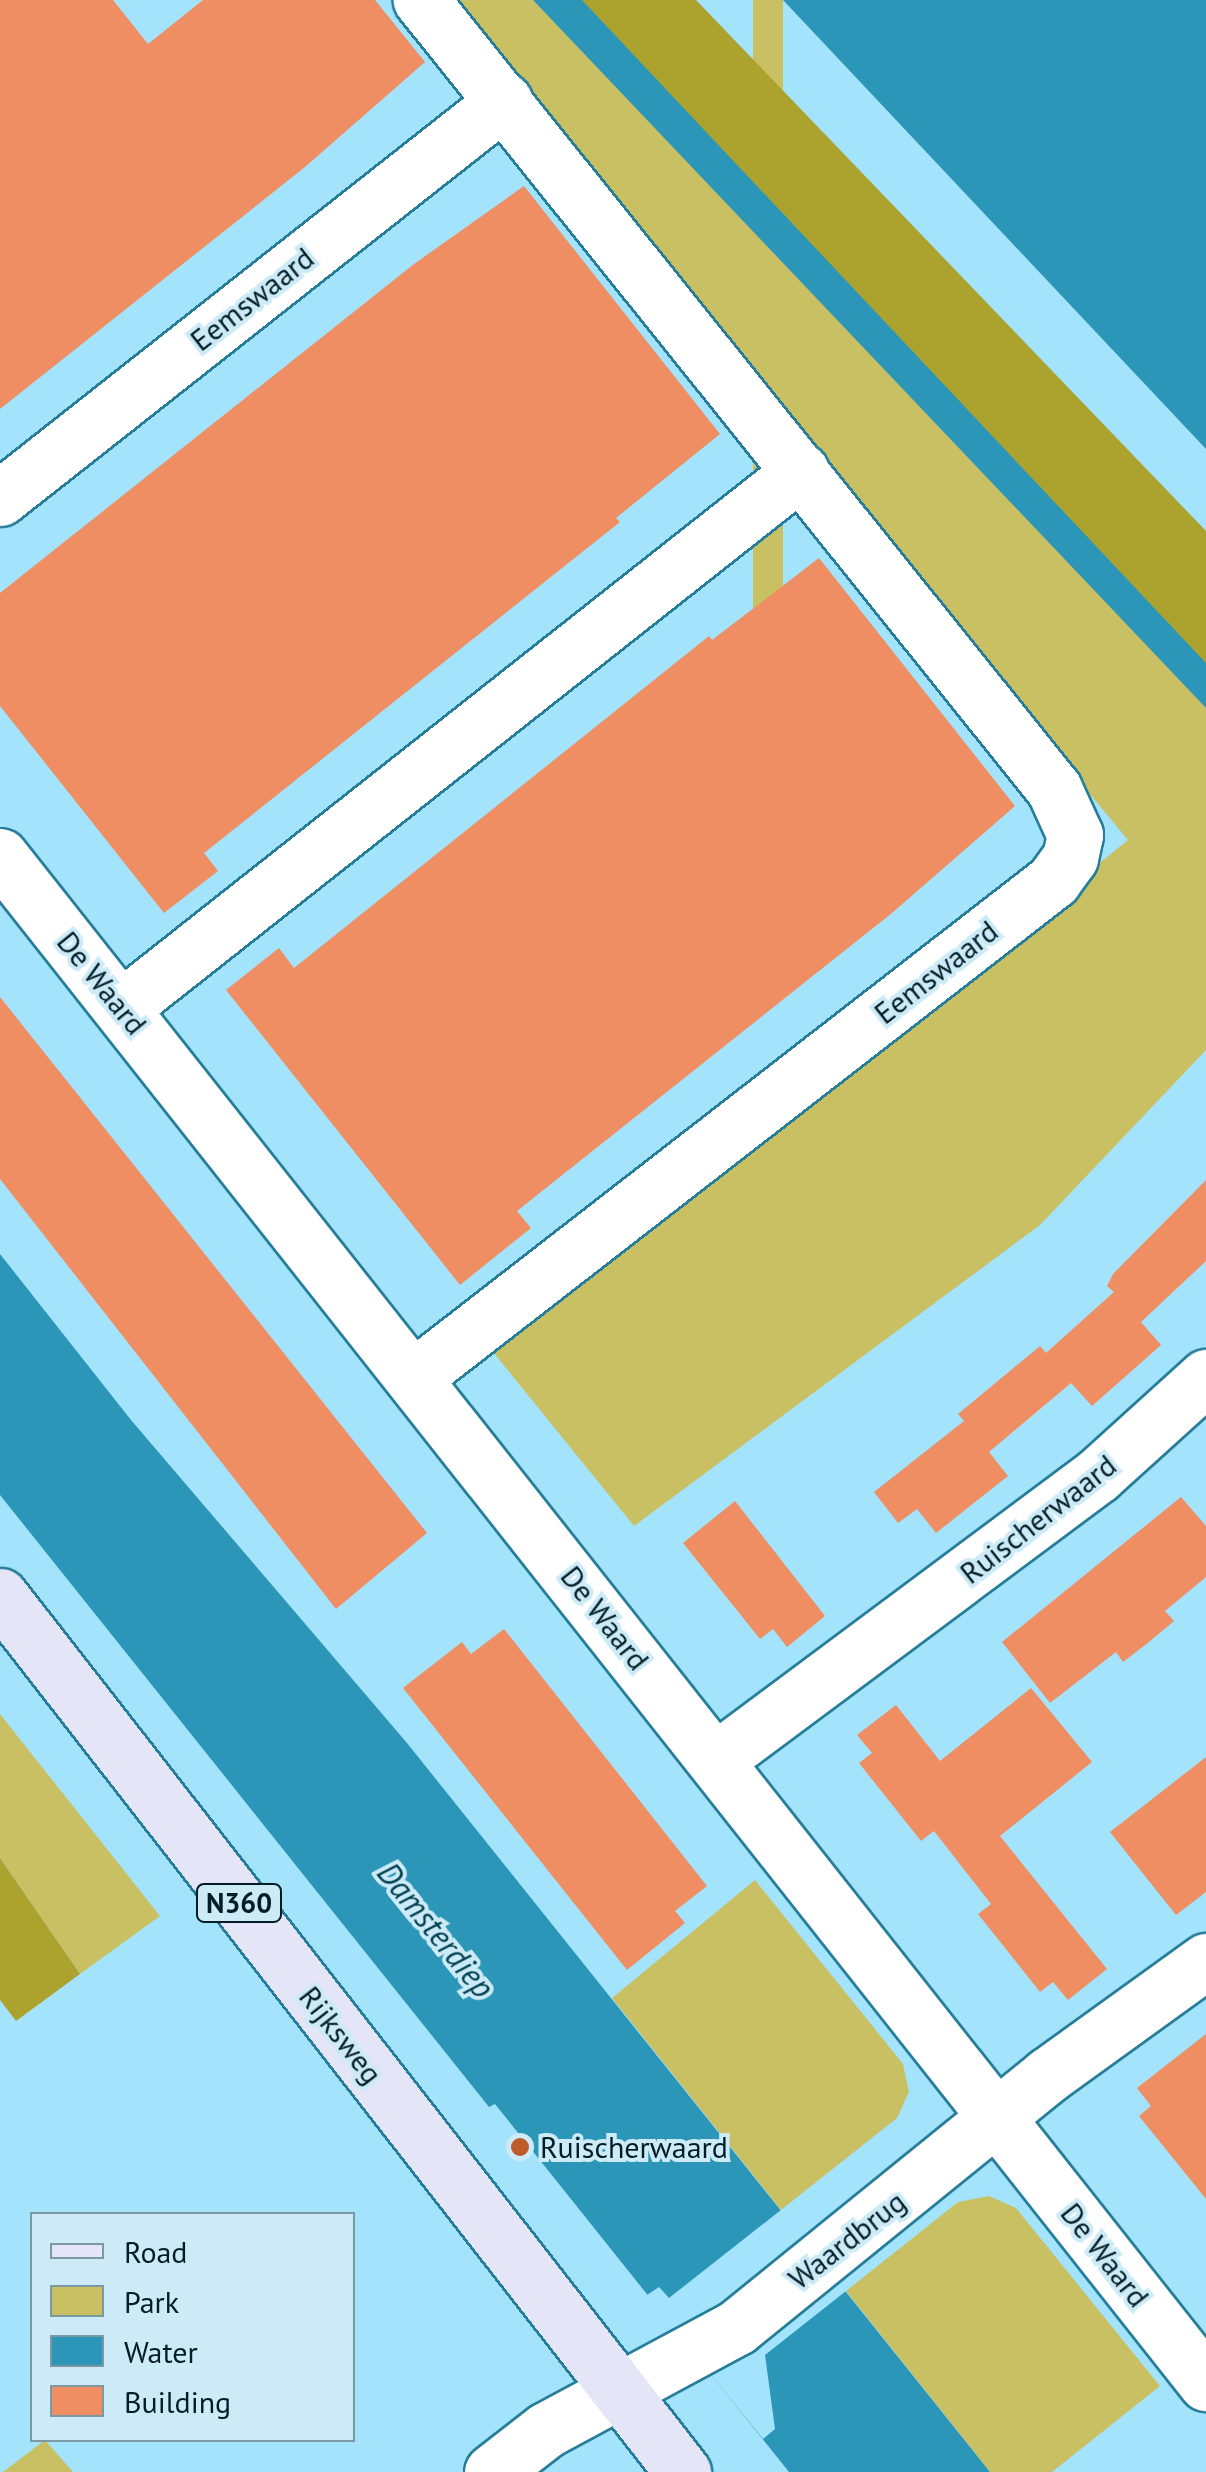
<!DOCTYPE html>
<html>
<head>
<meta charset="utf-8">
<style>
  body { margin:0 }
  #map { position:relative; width:1206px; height:2472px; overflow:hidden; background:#a3e3fc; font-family:"PT Sans",sans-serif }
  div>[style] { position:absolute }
  .green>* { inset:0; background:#c9c064; transform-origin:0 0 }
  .forest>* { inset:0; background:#aca22e }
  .water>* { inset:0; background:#2c96b8 }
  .pier>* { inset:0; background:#a3e3fc }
  .building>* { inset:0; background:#ef8e63 }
  .roads { filter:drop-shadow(2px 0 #267e9a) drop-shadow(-2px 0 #267e9a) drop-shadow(0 2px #267e9a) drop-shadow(0 -2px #267e9a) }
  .street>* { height:55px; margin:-27.5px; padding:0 27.5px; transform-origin:27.5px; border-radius:27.5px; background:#fff }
  .primary>* { height:55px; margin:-27.5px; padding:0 27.5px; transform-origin:27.5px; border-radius:27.5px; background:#e4e5f7 }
  .dots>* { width:28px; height:28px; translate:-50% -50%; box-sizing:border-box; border:5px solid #ccebf7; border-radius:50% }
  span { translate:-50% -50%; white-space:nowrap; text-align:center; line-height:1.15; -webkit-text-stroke:8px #ccebf7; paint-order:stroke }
  .shield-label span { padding:2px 8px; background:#ccebf7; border:2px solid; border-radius:8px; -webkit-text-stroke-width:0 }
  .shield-label { font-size:28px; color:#031d26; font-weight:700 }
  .street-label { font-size:30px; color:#031d26 }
  .poi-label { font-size:30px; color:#031d26 }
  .left { translate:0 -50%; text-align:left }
  .water-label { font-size:32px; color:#003f51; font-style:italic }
  .legend { position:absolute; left:30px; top:2212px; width:325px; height:230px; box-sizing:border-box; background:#ccebf7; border:2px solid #7c99a3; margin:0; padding:12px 18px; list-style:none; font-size:30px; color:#031d26 }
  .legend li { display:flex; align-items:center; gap:20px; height:50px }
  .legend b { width:50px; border:2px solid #7c99a3 }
</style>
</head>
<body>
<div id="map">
  <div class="green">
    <div style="clip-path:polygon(443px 0,576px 0,1206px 665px,1206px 1050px,1040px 1225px,634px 1526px,493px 1352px,1128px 840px,774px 414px)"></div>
    <div style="left:753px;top:0;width:30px;height:661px"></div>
    <div style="clip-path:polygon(0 1714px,160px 1916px,80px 1974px,0 1858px)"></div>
    <div style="clip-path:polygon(755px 1880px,903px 2064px,909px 2092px,897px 2118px,781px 2210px,612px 1998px)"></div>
    <div style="clip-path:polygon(989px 2196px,1016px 2208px,1160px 2386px,1052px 2472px,990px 2472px,846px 2291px,958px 2202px)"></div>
    <div style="clip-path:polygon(45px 2440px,73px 2472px,3px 2472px)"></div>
  </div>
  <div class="forest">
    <div style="clip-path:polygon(576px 0,696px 0,1206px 531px,1206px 665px)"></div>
    <div style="clip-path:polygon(0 1858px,80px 1974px,16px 2021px,0 2000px)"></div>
  </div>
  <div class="water">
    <div style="clip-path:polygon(533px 0,582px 0,1206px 663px,1206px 708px)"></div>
    <div style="clip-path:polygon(783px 0,1206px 0,1206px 449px,929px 155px)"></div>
    <div style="clip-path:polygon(0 1254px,131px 1420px,407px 1743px,990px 2472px,789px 2472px,495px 2104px,489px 2107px,0 1495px)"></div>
  </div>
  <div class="pier">
    <div style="clip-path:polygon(781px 2210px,846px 2291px,765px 2355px,775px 2429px,763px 2439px,647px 2295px,659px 2287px,669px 2298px)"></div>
  </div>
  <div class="building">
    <div style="clip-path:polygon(0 0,113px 0,148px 44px,203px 0,375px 0,425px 62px,305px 167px,0 409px)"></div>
    <div style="clip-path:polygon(524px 186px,720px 434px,616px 518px,620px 522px,204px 853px,218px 871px,164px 913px,0 706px,0 593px,414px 264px)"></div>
    <div style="clip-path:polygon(819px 558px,1015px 806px,892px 913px,517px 1211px,531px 1228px,460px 1285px,226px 990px,279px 948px,294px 968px,709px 636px,712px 640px)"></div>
    <div style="clip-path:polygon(0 997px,427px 1533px,336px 1609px,0 1179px)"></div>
    <div style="clip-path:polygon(1206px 1180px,1206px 1261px,1141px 1322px,1161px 1345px,1092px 1406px,1071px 1383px,989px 1452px,1008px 1476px,936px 1533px,917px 1509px,898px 1523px,874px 1492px,964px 1421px,958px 1414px,1040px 1346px,1046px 1353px,1114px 1292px,1107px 1286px,1113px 1274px)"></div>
    <div style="clip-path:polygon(1181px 1497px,1206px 1526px,1206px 1577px,1165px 1611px,1174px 1621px,1149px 1642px,1123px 1662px,1116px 1652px,1050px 1703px,1002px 1642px)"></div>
    <div style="clip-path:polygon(735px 1501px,825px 1616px,787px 1647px,773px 1629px,760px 1639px,683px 1543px)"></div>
    <div style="clip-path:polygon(504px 1629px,707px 1886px,675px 1911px,685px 1923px,627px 1970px,403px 1688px,462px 1642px,471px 1654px)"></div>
    <div style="clip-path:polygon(1031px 1688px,1092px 1762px,1000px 1836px,1107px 1969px,1068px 2000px,1053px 1982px,1040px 1992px,978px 1914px,991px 1904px,934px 1831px,921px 1841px,859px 1763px,872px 1753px,857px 1735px,896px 1705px,940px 1761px)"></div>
    <div style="clip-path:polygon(1206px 1757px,1206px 1892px,1176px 1915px,1110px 1832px)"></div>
    <div style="clip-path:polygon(1206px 2034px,1206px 2199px,1139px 2116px,1151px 2106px,1137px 2088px)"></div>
  </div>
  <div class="roads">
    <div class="street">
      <div style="left:0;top:498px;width:642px;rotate:-38.23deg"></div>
      <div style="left:0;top:856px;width:1946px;rotate:51.7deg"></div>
      <div style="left:122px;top:1007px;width:865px;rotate:-38.29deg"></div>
      <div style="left:415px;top:1376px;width:808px;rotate:-37.81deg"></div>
      <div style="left:1053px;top:881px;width:29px;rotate:-54deg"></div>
      <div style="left:1070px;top:858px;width:24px;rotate:-78deg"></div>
      <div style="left:1075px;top:835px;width:51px;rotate:-114.5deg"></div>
      <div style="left:1054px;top:789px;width:1012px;rotate:-128.74deg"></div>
      <div style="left:717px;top:1759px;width:475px;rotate:-36.7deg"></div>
      <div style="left:1098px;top:1475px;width:146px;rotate:-42.2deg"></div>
      <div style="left:492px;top:2472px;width:68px;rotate:-37.9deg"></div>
      <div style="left:546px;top:2430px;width:217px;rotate:-28.3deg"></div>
      <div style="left:737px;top:2327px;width:400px;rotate:-39deg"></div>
      <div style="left:1048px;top:2075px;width:195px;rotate:-35.8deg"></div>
    </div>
    <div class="primary">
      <div style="left:0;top:1596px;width:1111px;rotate:52.06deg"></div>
    </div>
  </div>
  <div class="dots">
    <div style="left:520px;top:2147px;background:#bf5a29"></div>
  </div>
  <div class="shield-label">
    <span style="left:239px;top:1903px">N360</span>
  </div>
  <div class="street-label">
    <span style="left:252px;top:299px;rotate:-38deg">Eemswaard</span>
    <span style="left:936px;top:972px;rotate:-38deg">Eemswaard</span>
    <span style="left:102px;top:983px;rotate:51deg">De Waard</span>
    <span style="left:1038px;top:1519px;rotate:-38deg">Ruischerwaard</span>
    <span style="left:605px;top:1618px;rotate:52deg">De Waard</span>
    <span style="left:341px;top:2035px;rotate:52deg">Rijksweg</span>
    <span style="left:847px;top:2240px;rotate:-38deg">Waardbrug</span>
    <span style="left:1105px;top:2255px;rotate:52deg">De Waard</span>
  </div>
  <div class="poi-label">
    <span class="left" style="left:540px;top:2147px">Ruischerwaard</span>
  </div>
  <div class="water-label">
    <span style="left:436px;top:1930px;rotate:51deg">Damsterdiep</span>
  </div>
  <ul class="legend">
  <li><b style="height:12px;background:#e4e5f7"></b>Road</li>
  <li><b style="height:28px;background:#c9c064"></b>Park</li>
  <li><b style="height:28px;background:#2c96b8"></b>Water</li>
  <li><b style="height:28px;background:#ef8e63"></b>Building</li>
  </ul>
</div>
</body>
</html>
